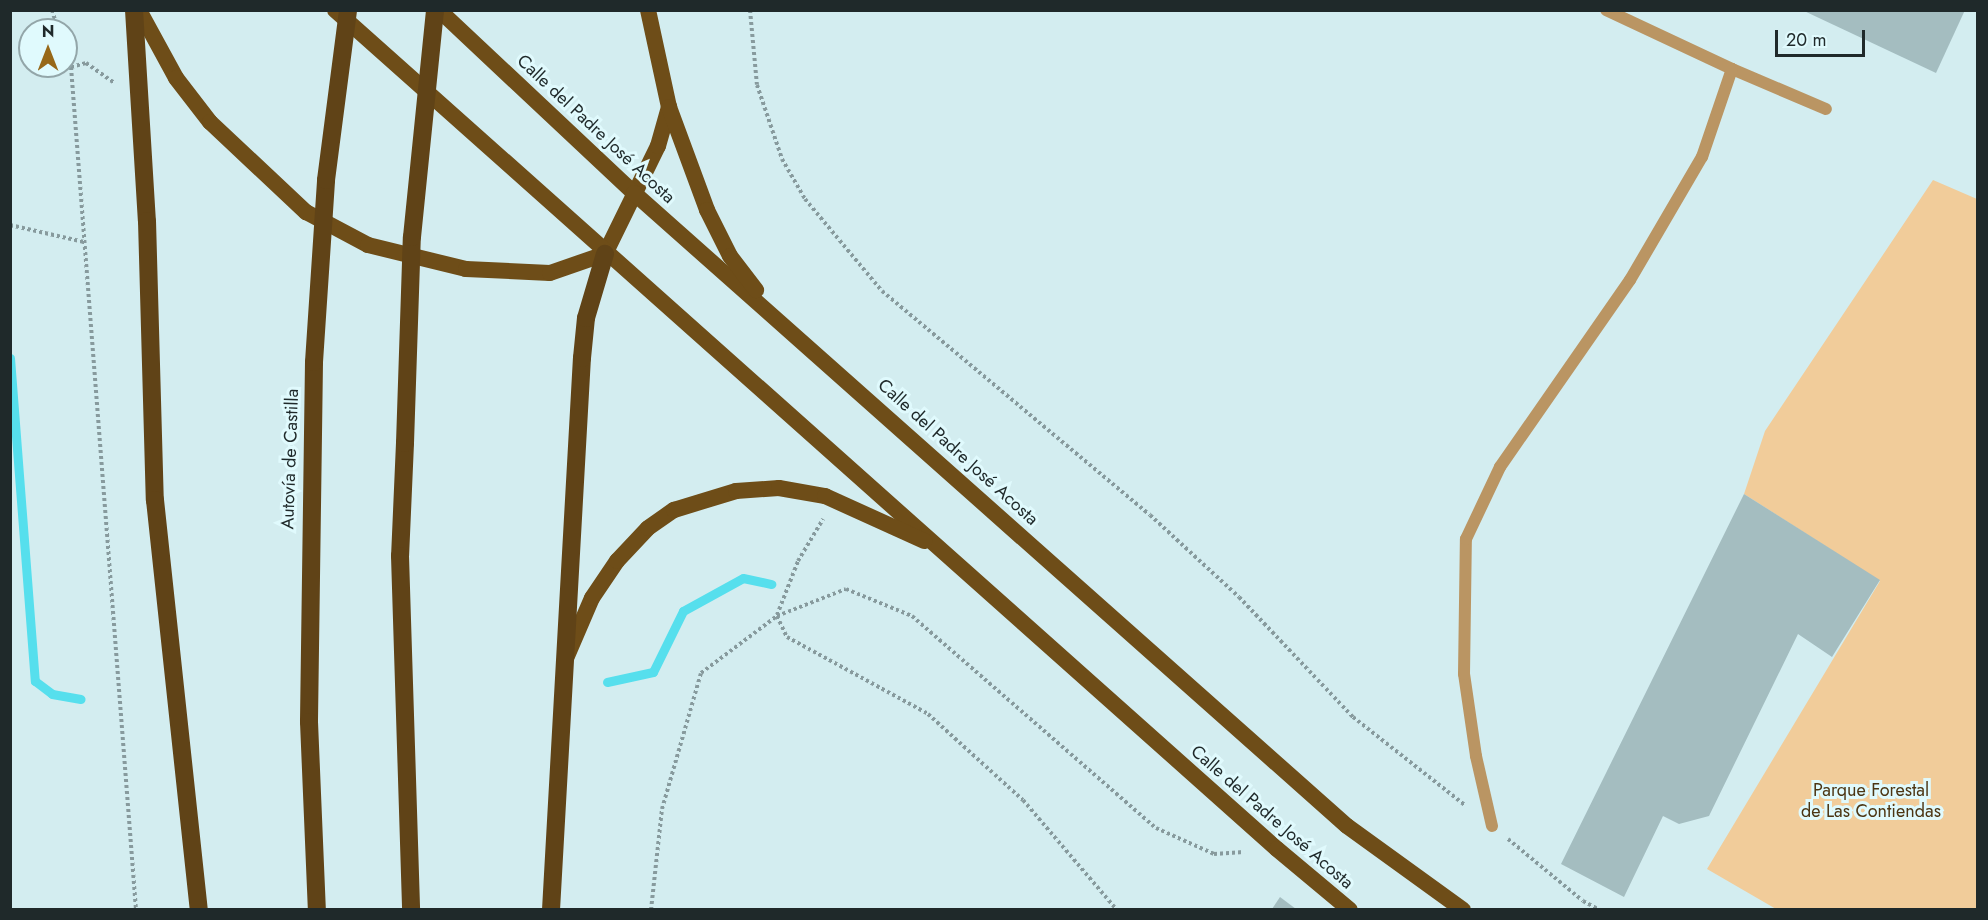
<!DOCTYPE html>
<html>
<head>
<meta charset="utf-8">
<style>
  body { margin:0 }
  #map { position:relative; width:1988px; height:920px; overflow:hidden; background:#d3edf0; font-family:Jost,sans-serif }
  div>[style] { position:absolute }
  .green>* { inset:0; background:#f1cc9a }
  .stream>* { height:9px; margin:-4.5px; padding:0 4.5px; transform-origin:4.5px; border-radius:4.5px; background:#56dfed }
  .building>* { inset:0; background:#a4bdc0 }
  .path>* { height:4px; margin-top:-2px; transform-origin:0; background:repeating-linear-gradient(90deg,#879a9d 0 3px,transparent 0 6px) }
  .service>* { height:12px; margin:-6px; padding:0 6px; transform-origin:6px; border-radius:6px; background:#ba9563 }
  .trunk>* { height:16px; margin:-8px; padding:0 8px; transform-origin:8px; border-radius:8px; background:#6e4d18 }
  .motorway>* { height:18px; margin:-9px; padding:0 9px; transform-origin:9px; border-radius:9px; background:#604317 }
  .motorway-bridge>* { height:18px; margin:-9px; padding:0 9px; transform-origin:9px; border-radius:9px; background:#604317 }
  span { translate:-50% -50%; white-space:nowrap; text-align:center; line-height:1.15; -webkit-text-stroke:6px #e0fafd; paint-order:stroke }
  .street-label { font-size:18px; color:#1f292a }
  .park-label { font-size:18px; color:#4c3512 }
  .frame { position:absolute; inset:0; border:12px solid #1f292a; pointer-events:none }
  .north { position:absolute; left:18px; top:18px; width:60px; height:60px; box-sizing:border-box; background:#e0fafd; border:2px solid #93a6a9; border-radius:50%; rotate:0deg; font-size:16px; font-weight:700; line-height:24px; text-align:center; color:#1f292a }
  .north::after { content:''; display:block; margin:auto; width:21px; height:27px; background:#976818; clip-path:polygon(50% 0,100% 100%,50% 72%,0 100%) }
  .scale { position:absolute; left:1775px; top:30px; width:90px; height:27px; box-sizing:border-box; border:3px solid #1f292a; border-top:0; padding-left:8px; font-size:18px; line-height:21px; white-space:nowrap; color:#1f292a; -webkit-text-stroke:4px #e0fafd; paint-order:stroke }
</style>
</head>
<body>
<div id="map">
  <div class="green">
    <div style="clip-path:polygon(1933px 180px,1977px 199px,1977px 909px,1776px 909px,1707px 869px,1880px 581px,1744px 494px,1765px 431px)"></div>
  </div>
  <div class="stream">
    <div style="left:10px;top:358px;width:324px;rotate:85.6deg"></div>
    <div style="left:35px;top:681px;width:21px;rotate:37deg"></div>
    <div style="left:52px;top:694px;width:29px;rotate:10deg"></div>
    <div style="left:607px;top:682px;width:47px;rotate:-12.3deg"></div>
    <div style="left:653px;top:672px;width:68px;rotate:-63.8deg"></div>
    <div style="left:683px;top:611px;width:68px;rotate:-28.8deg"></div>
    <div style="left:743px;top:578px;width:29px;rotate:12deg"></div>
  </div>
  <div class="building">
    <div style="clip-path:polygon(1802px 10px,1965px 10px,1936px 73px)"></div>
    <div style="clip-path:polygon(1744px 494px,1880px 580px,1832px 657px,1798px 634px,1709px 816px,1679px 824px,1663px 816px,1624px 897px,1561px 864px)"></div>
    <div style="clip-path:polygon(1280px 897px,1296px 909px,1272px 909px)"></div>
  </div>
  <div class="path">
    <div style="left:52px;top:10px;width:21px;rotate:73deg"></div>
    <div style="left:750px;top:10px;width:75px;rotate:84.7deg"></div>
    <div style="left:757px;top:85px;width:78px;rotate:71.3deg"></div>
    <div style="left:782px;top:159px;width:46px;rotate:60.1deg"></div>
    <div style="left:805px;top:199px;width:120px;rotate:50.1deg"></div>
    <div style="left:882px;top:291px;width:349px;rotate:39.9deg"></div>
    <div style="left:1150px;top:515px;width:121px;rotate:42.7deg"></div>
    <div style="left:1239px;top:597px;width:166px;rotate:46.5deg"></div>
    <div style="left:1353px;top:717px;width:142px;rotate:38.2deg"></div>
    <div style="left:66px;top:53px;width:15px;rotate:70deg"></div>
    <div style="left:71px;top:67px;width:846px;rotate:85.59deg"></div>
    <div style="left:71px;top:67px;width:16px;rotate:-15deg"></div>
    <div style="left:86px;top:63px;width:35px;rotate:35deg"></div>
    <div style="left:10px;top:225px;width:76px;rotate:12.9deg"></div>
    <div style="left:777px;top:615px;width:58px;rotate:-68.7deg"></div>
    <div style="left:798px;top:561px;width:49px;rotate:-59.2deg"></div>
    <div style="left:777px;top:616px;width:23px;rotate:65deg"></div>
    <div style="left:787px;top:637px;width:161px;rotate:28.6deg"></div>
    <div style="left:928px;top:714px;width:128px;rotate:42.2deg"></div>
    <div style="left:1023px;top:800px;width:145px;rotate:49.5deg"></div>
    <div style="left:1508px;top:839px;width:97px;rotate:39.6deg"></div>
    <div style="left:1583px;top:901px;width:19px;rotate:28deg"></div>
    <div style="left:651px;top:910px;width:102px;rotate:-83.8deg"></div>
    <div style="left:662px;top:809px;width:141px;rotate:-74deg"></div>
    <div style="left:701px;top:673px;width:95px;rotate:-36.9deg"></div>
    <div style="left:777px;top:616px;width:74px;rotate:-21.4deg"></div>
    <div style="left:846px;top:589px;width:71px;rotate:22.2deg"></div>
    <div style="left:912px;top:616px;width:323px;rotate:41deg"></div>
    <div style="left:1156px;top:828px;width:64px;rotate:24.1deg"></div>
    <div style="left:1214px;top:854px;width:30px;rotate:-4deg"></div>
  </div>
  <div class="service">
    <div style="left:1732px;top:69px;width:102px;rotate:23.1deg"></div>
    <div style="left:1492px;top:826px;width:72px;rotate:-102.9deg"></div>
    <div style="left:1476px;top:756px;width:83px;rotate:-98.3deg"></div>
    <div style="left:1464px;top:674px;width:135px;rotate:-89.2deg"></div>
    <div style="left:1466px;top:539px;width:80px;rotate:-64.7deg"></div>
    <div style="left:1500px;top:467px;width:228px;rotate:-55.2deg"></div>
    <div style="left:1630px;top:280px;width:143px;rotate:-59.7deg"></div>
    <div style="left:1702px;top:157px;width:93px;rotate:-71.2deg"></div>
    <div style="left:1732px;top:69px;width:139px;rotate:-154.9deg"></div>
  </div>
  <div class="trunk">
    <div style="left:139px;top:10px;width:77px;rotate:61.4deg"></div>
    <div style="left:176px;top:78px;width:56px;rotate:52.3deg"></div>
    <div style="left:210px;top:122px;width:132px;rotate:43.2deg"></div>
    <div style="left:306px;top:212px;width:70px;rotate:28deg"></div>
    <div style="left:368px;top:245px;width:101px;rotate:13.8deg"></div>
    <div style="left:466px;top:269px;width:84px;rotate:2.7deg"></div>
    <div style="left:550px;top:273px;width:58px;rotate:-19.1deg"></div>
    <div style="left:605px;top:254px;width:120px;rotate:-63.9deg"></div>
    <div style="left:658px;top:146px;width:41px;rotate:-74.2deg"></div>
    <div style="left:335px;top:10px;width:1261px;rotate:41.69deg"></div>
    <div style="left:1277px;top:849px;width:95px;rotate:39.9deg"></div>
    <div style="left:439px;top:10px;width:267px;rotate:43.2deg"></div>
    <div style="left:634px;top:193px;width:953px;rotate:41.6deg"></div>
    <div style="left:1347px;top:826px;width:143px;rotate:35.9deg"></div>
    <div style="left:648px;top:10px;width:99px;rotate:77.8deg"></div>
    <div style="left:669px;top:107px;width:110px;rotate:69.7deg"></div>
    <div style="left:707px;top:210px;width:51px;rotate:63.4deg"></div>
    <div style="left:730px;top:256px;width:43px;rotate:52.6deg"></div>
    <div style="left:567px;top:656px;width:63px;rotate:-66.7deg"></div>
    <div style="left:592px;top:598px;width:45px;rotate:-56deg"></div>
    <div style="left:617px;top:561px;width:45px;rotate:-46.8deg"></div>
    <div style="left:648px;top:528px;width:32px;rotate:-35deg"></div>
    <div style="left:674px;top:510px;width:65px;rotate:-17deg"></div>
    <div style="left:736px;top:491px;width:43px;rotate:-4deg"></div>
    <div style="left:779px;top:488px;width:47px;rotate:9.9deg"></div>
    <div style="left:825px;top:496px;width:109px;rotate:24.4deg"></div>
  </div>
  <div class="motorway">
    <div style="left:134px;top:10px;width:211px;rotate:86.5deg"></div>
    <div style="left:147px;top:221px;width:279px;rotate:88.4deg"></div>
    <div style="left:155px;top:500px;width:412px;rotate:83.9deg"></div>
    <div style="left:314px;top:362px;width:360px;rotate:90.8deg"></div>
    <div style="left:309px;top:722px;width:188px;rotate:87.6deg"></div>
    <div style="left:405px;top:443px;width:113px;rotate:92.5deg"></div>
    <div style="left:400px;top:556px;width:354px;rotate:88.2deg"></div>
    <div style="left:551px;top:910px;width:553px;rotate:-86.79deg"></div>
    <div style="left:582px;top:358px;width:40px;rotate:-84.3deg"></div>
    <div style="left:586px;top:318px;width:67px;rotate:-73.5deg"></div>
  </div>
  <div class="motorway-bridge">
    <div style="left:314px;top:362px;width:182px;rotate:-86.2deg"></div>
    <div style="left:326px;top:180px;width:171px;rotate:-82.6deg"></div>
    <div style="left:405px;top:443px;width:206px;rotate:-88.1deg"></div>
    <div style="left:412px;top:237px;width:228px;rotate:-84.2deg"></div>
  </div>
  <div class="street-label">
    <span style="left:596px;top:129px;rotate:43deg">Calle del Padre José Acosta</span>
    <span style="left:958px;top:452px;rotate:42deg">Calle del Padre José Acosta</span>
    <span style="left:290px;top:459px;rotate:-88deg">Autovía de Castilla</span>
    <span style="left:1272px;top:817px;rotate:41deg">Calle del Padre José Acosta</span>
  </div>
  <div class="park-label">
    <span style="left:1871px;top:801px">Parque Forestal<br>de Las Contiendas</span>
  </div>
  <div class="frame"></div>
  <div class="north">N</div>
  <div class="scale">20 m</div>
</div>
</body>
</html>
